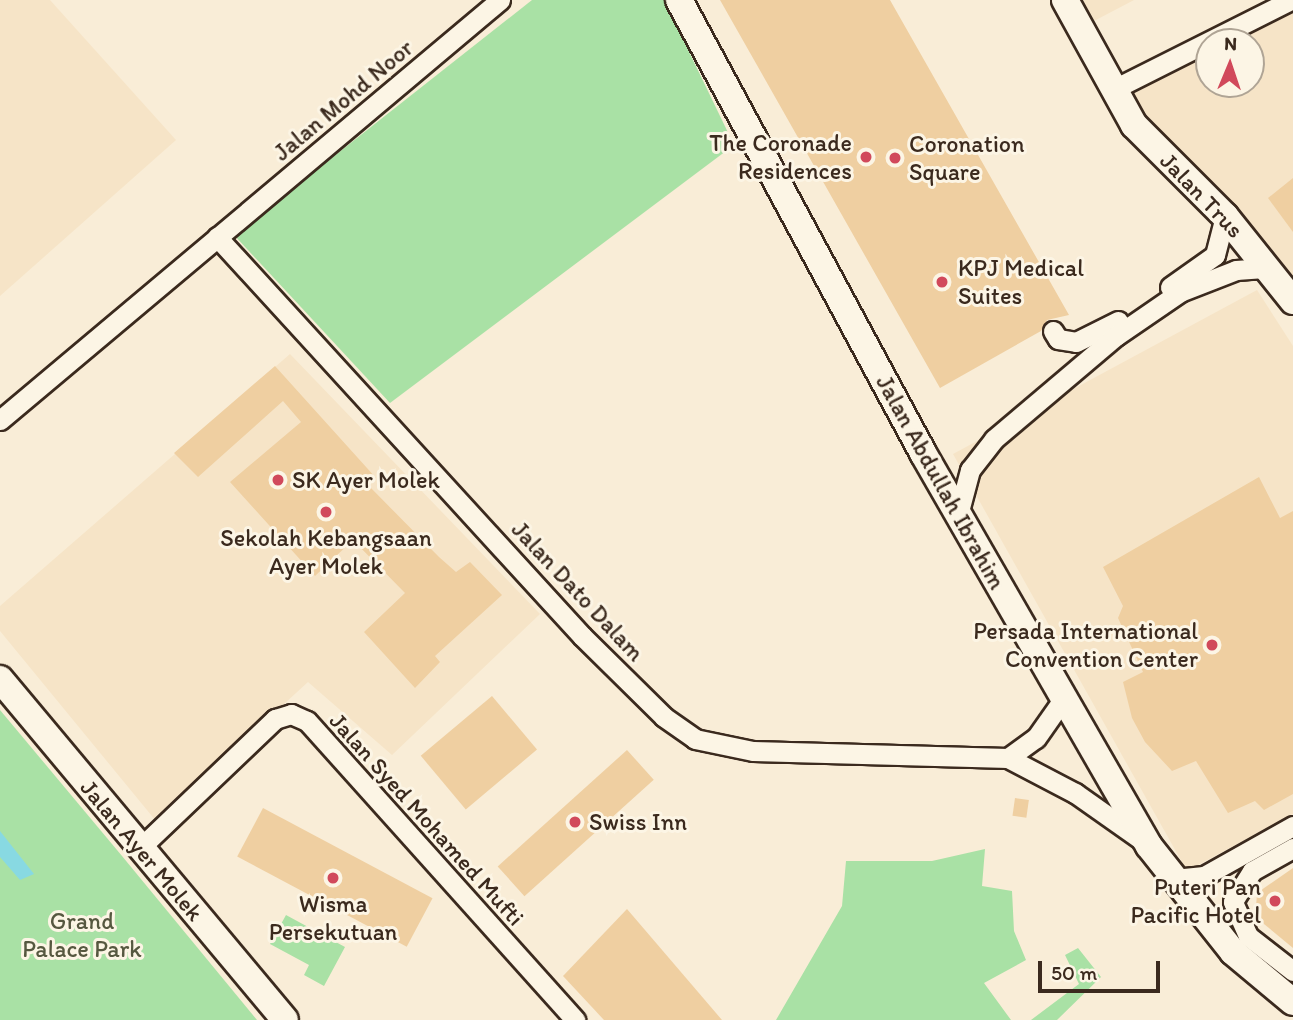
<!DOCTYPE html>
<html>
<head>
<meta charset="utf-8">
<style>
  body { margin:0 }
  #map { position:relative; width:1293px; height:1020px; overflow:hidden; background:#f9edd7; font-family:Itim,sans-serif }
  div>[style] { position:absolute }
  .built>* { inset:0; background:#f6e4c7 }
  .green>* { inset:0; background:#a9e1a5 }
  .water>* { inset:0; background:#88d9e2 }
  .building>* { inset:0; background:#efcfa1; transform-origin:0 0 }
  .roads { filter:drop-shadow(2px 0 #3b2a1e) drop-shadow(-2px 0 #3b2a1e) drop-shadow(0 2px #3b2a1e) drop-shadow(0 -2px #3b2a1e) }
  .street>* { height:19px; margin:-9.5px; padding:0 9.5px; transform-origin:9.5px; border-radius:9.5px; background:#fcf5e5 }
  .secondary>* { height:26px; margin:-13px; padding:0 13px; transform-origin:13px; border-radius:13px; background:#fcf5e5 }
  .dots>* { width:19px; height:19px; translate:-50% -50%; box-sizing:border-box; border:4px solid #fcf5e5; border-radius:50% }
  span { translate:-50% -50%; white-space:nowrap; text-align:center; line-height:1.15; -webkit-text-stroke:6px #fcf5e5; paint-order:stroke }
  .street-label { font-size:24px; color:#3b2a1e }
  .poi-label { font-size:24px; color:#3b2a1e }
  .right { translate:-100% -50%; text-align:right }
  .left { translate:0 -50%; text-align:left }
  .park-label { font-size:24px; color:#565840 }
  .north { position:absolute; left:1195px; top:28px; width:70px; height:70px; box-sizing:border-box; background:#fcf5e5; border:2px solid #afa495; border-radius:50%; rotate:2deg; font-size:19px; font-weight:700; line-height:28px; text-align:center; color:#3b2a1e }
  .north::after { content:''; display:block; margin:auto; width:24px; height:32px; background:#d1495b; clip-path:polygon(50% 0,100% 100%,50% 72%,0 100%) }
  .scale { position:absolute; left:1038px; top:961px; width:122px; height:32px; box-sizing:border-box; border:4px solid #3b2a1e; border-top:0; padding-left:9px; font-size:21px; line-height:24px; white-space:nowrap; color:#3b2a1e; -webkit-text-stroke:5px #fcf5e5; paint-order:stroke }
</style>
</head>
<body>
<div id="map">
  <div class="built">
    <div style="clip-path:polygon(0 0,50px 0,176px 140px,0 296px)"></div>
    <div style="clip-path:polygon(1083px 0,1134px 0,1094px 21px)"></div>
    <div style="clip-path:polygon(1293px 6px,1293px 285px,1123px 91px,1209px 48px,1209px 84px,1251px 84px,1251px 42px,1221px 42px)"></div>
    <div style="clip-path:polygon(1257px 290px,1293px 346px,1293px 814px,1187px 871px,953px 454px)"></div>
    <div style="clip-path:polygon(290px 354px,540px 614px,392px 755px,308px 682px,156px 821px,0 631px,0 606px)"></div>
  </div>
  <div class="green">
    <div style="clip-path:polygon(532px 0,664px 0,734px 145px,390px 403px,234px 235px)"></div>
    <div style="clip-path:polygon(0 710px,122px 856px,257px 1020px,0 1020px)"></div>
    <div style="clip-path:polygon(985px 849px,982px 886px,1012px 891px,1014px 931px,1026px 960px,984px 983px,1011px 1020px,776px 1020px,842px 906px,846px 861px,932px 861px)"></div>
    <div style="clip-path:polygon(286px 915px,345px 947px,324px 986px,304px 975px,309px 965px,270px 944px)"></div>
    <div style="clip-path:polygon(1078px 948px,1101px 977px,1057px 1020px,1031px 1020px,1079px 984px,1065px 955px)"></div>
  </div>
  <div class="water">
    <div style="clip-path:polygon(0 831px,34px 874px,20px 880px,0 857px)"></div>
  </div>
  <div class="building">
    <div style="clip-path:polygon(720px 0,890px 0,1069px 315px,1047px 320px,1041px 331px,940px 388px)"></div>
    <div style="clip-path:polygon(1293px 178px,1293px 232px,1268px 198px)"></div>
    <div style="clip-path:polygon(275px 366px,376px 478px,368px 485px,439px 557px,456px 572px,470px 562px,502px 595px,435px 656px,440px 662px,415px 688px,364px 632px,405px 593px,353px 540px,315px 576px,230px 482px,301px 422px,283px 401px,198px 477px,174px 453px)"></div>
    <div style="clip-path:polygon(1259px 477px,1280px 518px,1293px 511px,1293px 794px,1264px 810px,1255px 801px,1228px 813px,1196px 761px,1172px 771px,1145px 742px,1132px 718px,1123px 682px,1143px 672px,1118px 618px,1123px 606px,1103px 567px)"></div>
    <div style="left:492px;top:696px;width:70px;height:93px;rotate:50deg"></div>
    <div style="left:627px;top:750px;width:40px;height:174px;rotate:48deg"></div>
    <div style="left:1015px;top:798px;width:14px;height:18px;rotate:8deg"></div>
    <div style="left:263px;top:808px;width:192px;height:55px;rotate:28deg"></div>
    <div style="clip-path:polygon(1293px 868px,1293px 948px,1264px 924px,1256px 908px,1257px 893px)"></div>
    <div style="clip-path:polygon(627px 909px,722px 1020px,604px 1020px,563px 976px)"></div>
  </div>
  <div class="roads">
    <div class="street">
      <div style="left:1112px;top:90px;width:200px;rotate:-26.7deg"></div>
      <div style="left:217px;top:237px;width:541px;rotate:47.55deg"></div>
      <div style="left:582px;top:636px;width:115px;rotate:44.6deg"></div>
      <div style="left:664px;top:717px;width:38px;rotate:35deg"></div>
      <div style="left:695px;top:739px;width:59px;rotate:11.7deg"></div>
      <div style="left:753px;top:751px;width:255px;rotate:1.6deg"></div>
      <div style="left:1008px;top:758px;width:76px;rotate:27.6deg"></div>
      <div style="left:1075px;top:793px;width:83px;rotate:35.2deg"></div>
      <div style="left:1170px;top:287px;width:55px;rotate:-35.4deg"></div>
      <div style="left:1215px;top:255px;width:40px;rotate:-75.6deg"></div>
      <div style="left:1053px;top:331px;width:9px;rotate:58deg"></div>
      <div style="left:1058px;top:339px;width:18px;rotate:9deg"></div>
      <div style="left:1076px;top:342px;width:47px;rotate:-26.6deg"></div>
      <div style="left:0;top:420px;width:653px;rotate:-40.03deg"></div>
      <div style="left:958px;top:515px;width:47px;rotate:-75.1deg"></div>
      <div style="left:970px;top:470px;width:39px;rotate:-52deg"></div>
      <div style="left:994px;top:439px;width:160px;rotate:-40.2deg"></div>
      <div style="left:1116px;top:336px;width:78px;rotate:-34.5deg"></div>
      <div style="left:1180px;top:292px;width:60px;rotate:-21.4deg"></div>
      <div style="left:1236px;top:270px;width:32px;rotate:-4deg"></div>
      <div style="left:1008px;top:758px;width:34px;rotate:-36deg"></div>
      <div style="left:1036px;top:738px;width:49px;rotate:-55deg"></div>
      <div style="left:140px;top:848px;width:187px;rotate:-43.7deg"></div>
      <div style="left:275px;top:719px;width:17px;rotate:-17deg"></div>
      <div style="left:291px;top:714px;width:17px;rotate:24deg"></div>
      <div style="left:307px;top:721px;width:402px;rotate:48.1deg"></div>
      <div style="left:1293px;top:848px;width:47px;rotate:150.7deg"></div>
      <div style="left:1252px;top:871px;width:36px;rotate:122deg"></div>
      <div style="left:1233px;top:902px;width:37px;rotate:66deg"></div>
      <div style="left:1248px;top:936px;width:57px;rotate:37.9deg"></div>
      <div style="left:1174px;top:879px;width:30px;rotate:-6deg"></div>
      <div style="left:1204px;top:876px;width:102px;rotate:-29.3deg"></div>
    </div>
    <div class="secondary">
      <div style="left:679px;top:0;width:515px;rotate:61.69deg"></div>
      <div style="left:923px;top:453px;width:453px;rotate:60.1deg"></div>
      <div style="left:1149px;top:846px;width:135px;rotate:51.6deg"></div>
      <div style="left:1233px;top:952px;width:78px;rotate:39.8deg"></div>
      <div style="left:1065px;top:0;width:143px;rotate:61.1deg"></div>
      <div style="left:1134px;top:125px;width:129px;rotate:45deg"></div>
      <div style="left:1225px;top:216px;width:109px;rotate:51.3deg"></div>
      <div style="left:0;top:679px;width:444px;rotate:50.1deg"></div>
    </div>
  </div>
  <div class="dots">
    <div style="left:866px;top:157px;background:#d1495b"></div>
    <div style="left:895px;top:158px;background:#d1495b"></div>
    <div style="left:942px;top:282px;background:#d1495b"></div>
    <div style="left:278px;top:480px;background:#d1495b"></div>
    <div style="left:326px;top:512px;background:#d1495b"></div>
    <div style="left:1212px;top:645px;background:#d1495b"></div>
    <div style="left:575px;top:822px;background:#d1495b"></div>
    <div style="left:333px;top:878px;background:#d1495b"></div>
    <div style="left:1275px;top:901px;background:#d1495b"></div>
  </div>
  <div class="street-label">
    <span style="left:343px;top:100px;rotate:-40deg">Jalan Mohd Noor</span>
    <span style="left:1202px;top:195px;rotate:46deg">Jalan Trus</span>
    <span style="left:941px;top:482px;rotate:61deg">Jalan Abdullah Ibrahim</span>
    <span style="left:578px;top:591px;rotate:47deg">Jalan Dato Dalam</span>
    <span style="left:427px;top:819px;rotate:48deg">Jalan Syed Mohamed Mufti</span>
    <span style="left:142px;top:850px;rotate:50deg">Jalan Ayer Molek</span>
  </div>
  <div class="poi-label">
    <span class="right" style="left:852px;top:157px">The Coronade<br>Residences</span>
    <span class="left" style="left:909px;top:158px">Coronation<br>Square</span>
    <span class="left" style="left:958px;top:282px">KPJ Medical<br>Suites</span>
    <span class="left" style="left:292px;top:480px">SK Ayer Molek</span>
    <span style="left:326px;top:552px">Sekolah Kebangsaan<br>Ayer Molek</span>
    <span class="right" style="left:1198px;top:645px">Persada International<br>Convention Center</span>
    <span class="left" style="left:589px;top:822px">Swiss Inn</span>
    <span class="right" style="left:1261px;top:901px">Puteri Pan<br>Pacific Hotel</span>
    <span style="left:333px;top:918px">Wisma<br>Persekutuan</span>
  </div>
  <div class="park-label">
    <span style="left:82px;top:935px">Grand<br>Palace Park</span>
  </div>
  <div class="north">N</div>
  <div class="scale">50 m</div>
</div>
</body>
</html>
